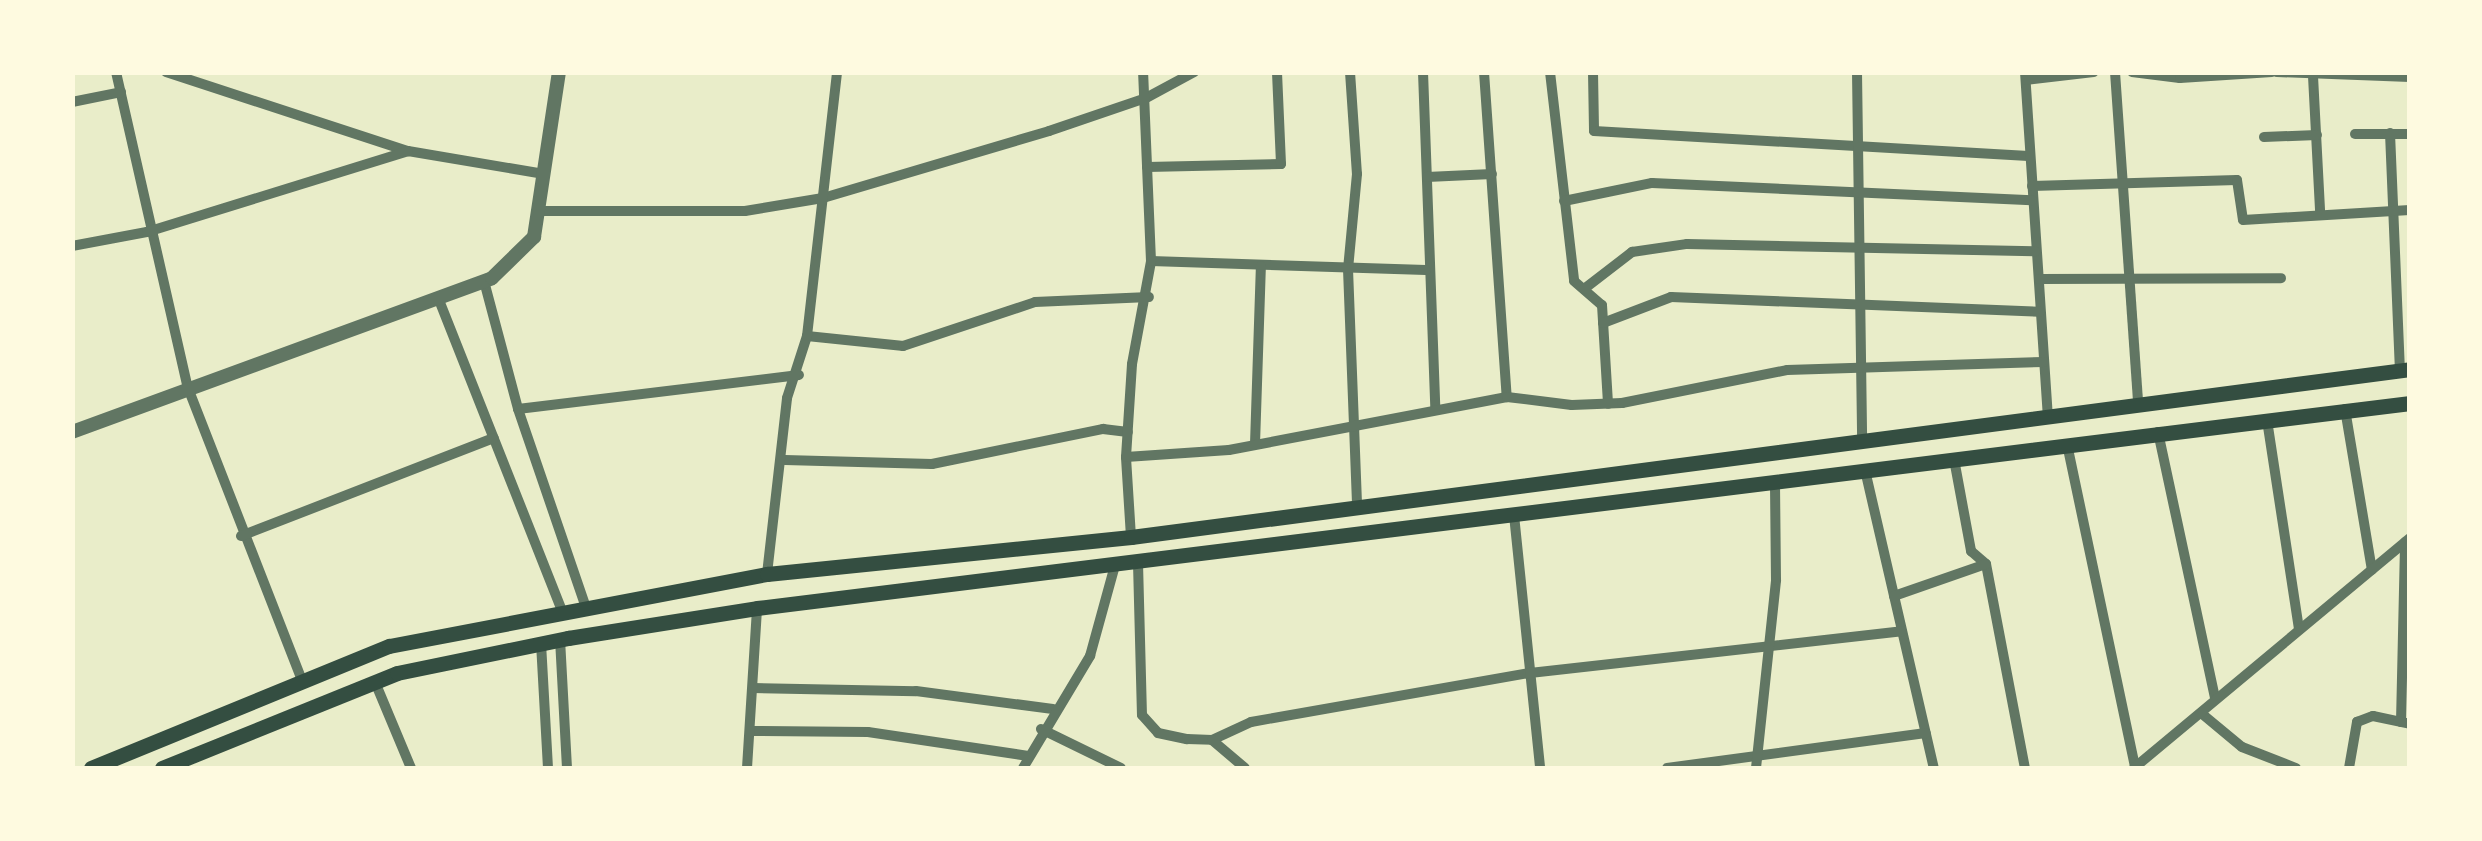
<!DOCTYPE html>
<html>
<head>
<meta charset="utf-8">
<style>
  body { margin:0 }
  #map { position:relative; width:2482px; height:841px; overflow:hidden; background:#e9edc9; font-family:Commissioner,sans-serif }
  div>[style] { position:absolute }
  .minor>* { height:10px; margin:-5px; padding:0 5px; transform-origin:5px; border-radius:5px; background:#617663 }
  .tertiary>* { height:14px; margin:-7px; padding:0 7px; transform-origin:7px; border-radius:7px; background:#617663 }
  .secondary>* { height:15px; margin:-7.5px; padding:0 7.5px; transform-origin:7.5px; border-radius:7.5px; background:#344e41 }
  span { translate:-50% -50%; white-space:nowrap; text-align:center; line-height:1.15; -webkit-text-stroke:8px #fefae0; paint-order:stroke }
  .frame { position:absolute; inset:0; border:75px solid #fefae0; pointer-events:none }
</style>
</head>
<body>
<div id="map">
  <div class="minor">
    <div style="left:116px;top:72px;width:324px;rotate:77.2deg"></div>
    <div style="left:188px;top:388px;width:314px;rotate:68.7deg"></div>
    <div style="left:166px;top:72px;width:255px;rotate:18.1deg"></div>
    <div style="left:408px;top:151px;width:138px;rotate:9.6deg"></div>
    <div style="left:1350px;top:72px;width:102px;rotate:86.1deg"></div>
    <div style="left:1357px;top:174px;width:95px;rotate:95.4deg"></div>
    <div style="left:1348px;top:269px;width:237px;rotate:87.8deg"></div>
    <div style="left:1423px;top:72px;width:335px;rotate:87.9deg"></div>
    <div style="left:1484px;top:72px;width:326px;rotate:86deg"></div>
    <div style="left:1550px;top:72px;width:210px;rotate:83.4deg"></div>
    <div style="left:1574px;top:281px;width:37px;rotate:41deg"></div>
    <div style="left:1602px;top:305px;width:99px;rotate:86.5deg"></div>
    <div style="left:1593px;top:72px;width:59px;rotate:89deg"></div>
    <div style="left:1594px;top:131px;width:435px;rotate:3.3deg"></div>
    <div style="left:1857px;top:72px;width:370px;rotate:89.2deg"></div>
    <div style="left:2025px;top:72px;width:346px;rotate:86.2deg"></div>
    <div style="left:2115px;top:72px;width:334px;rotate:86deg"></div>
    <div style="left:2132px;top:72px;width:48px;rotate:7.1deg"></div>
    <div style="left:2180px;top:78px;width:92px;rotate:-3.7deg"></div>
    <div style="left:2277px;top:72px;width:133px;rotate:2.2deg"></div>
    <div style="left:2313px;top:76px;width:135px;rotate:87deg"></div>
    <div style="left:2026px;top:80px;width:68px;rotate:-6.7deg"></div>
    <div style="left:72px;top:102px;width:50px;rotate:-11.5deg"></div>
    <div style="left:2390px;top:133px;width:238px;rotate:87.6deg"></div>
    <div style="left:2355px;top:134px;width:55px"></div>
    <div style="left:2264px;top:137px;width:53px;rotate:-2.2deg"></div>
    <div style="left:1147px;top:167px;width:134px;rotate:-1.3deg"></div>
    <div style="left:1281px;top:164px;width:92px;rotate:-92.5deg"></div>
    <div style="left:1427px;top:177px;width:65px;rotate:-2.6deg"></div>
    <div style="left:2032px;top:186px;width:205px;rotate:-1.7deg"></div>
    <div style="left:2237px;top:180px;width:40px;rotate:81.5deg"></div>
    <div style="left:2243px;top:220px;width:167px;rotate:-3.4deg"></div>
    <div style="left:1564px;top:201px;width:90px;rotate:-11.6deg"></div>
    <div style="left:1652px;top:183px;width:380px;rotate:2.6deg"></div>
    <div style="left:538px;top:211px;width:207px"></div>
    <div style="left:745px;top:211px;width:79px;rotate:-9.5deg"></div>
    <div style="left:823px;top:198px;width:236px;rotate:-16.5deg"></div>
    <div style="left:1049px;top:131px;width:102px;rotate:-18.8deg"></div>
    <div style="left:1146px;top:98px;width:55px;rotate:-28.4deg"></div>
    <div style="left:72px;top:246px;width:76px;rotate:-10.6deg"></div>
    <div style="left:147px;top:232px;width:273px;rotate:-17.2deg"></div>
    <div style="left:1151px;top:261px;width:275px;rotate:1.9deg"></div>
    <div style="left:2039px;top:279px;width:242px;rotate:-0.2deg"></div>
    <div style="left:484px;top:281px;width:132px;rotate:75.1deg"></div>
    <div style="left:518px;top:409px;width:207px;rotate:71.1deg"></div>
    <div style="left:1584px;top:289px;width:61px;rotate:-37.6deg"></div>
    <div style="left:1632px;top:252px;width:56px;rotate:-8.3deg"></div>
    <div style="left:1687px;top:244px;width:348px;rotate:1.2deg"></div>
    <div style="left:439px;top:300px;width:334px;rotate:68.4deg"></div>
    <div style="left:1603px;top:323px;width:73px;rotate:-20.9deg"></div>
    <div style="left:1671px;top:297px;width:369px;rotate:2.3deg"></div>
    <div style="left:807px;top:336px;width:97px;rotate:5.9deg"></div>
    <div style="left:903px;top:346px;width:139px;rotate:-18.4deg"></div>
    <div style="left:1035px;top:302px;width:114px;rotate:-2.5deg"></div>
    <div style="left:518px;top:409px;width:283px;rotate:-6.9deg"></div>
    <div style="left:2345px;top:409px;width:163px;rotate:80.5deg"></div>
    <div style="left:2267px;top:420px;width:211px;rotate:81.3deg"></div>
    <div style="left:2158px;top:432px;width:271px;rotate:77.9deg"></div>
    <div style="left:1255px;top:444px;width:178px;rotate:-88.1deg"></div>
    <div style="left:2067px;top:444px;width:331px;rotate:78.1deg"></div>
    <div style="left:1126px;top:457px;width:103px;rotate:-3.9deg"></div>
    <div style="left:1229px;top:450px;width:283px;rotate:-10.8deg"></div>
    <div style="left:1507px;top:397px;width:65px;rotate:7deg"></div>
    <div style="left:1572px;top:405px;width:50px;rotate:-2.3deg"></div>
    <div style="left:1622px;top:403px;width:168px;rotate:-11.3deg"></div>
    <div style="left:1787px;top:370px;width:257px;rotate:-1.8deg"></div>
    <div style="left:1954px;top:459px;width:94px;rotate:79.5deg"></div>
    <div style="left:1971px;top:551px;width:20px;rotate:41deg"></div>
    <div style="left:1986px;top:564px;width:208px;rotate:79.2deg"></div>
    <div style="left:785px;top:460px;width:147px;rotate:1.6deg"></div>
    <div style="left:932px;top:464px;width:175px;rotate:-11.6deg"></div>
    <div style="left:1103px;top:429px;width:25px;rotate:7deg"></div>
    <div style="left:1865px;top:470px;width:306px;rotate:77deg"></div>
    <div style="left:1514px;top:515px;width:254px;rotate:84.1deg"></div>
    <div style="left:241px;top:536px;width:271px;rotate:-21.2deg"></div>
    <div style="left:1131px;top:537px;width:80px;rotate:-93.6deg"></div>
    <div style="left:1126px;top:457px;width:93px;rotate:-86.3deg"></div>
    <div style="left:1132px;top:364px;width:105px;rotate:-79.5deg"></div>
    <div style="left:1151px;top:261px;width:189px;rotate:-92.4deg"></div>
    <div style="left:1138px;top:563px;width:152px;rotate:88.5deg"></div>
    <div style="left:1142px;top:715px;width:24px;rotate:48deg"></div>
    <div style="left:1158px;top:733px;width:30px;rotate:12deg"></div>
    <div style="left:1187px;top:739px;width:25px;rotate:2deg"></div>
    <div style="left:1212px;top:740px;width:43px;rotate:-24.8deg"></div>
    <div style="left:1251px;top:722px;width:283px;rotate:-10deg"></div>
    <div style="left:1530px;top:673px;width:374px;rotate:-6.4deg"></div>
    <div style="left:767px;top:574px;width:177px;rotate:-83.5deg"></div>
    <div style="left:787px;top:398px;width:65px;rotate:-72.1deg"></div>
    <div style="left:807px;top:336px;width:266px;rotate:-83.5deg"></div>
    <div style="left:1894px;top:596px;width:97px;rotate:-19.2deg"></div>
    <div style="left:560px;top:639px;width:129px;rotate:86.9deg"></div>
    <div style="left:541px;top:643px;width:125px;rotate:86.8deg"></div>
    <div style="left:375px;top:682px;width:93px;rotate:67.3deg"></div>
    <div style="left:753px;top:688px;width:163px;rotate:1.1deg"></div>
    <div style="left:916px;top:691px;width:138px;rotate:7.5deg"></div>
    <div style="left:2201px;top:713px;width:53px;rotate:39.7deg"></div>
    <div style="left:2242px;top:747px;width:58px;rotate:21.3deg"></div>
    <div style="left:2401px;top:722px;width:180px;rotate:-88.7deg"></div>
    <div style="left:1041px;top:729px;width:89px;rotate:26deg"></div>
    <div style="left:751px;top:731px;width:117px;rotate:0.5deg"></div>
    <div style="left:868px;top:732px;width:162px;rotate:8.5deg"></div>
    <div style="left:1212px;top:740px;width:43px;rotate:40.3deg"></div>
    <div style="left:747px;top:768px;width:160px;rotate:-86.4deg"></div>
    <div style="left:1023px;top:768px;width:131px;rotate:-59.1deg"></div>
    <div style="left:1090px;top:656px;width:94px;rotate:-74.6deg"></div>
    <div style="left:1667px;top:768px;width:261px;rotate:-7.7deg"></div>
    <div style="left:1756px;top:768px;width:189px;rotate:-83.9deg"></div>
    <div style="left:1776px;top:580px;width:99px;rotate:-90.6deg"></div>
    <div style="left:2134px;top:768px;width:359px;rotate:-39.8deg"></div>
    <div style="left:2349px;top:768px;width:47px;rotate:-80.1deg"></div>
    <div style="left:2357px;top:722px;width:17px;rotate:-21deg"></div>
    <div style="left:2373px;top:716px;width:38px;rotate:12deg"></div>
  </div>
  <div class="tertiary">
    <div style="left:72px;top:432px;width:447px;rotate:-20.1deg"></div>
    <div style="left:492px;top:278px;width:59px;rotate:-44.3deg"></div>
    <div style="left:534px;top:237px;width:167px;rotate:-81.4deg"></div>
  </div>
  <div class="secondary">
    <div style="left:91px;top:768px;width:322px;rotate:-22.3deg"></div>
    <div style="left:389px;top:646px;width:385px;rotate:-10.8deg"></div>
    <div style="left:767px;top:574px;width:366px;rotate:-5.8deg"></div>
    <div style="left:1131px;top:537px;width:1290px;rotate:-7.48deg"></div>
    <div style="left:162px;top:768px;width:253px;rotate:-22deg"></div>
    <div style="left:397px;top:673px;width:175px;rotate:-11.6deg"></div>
    <div style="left:568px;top:638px;width:191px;rotate:-9deg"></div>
    <div style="left:757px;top:608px;width:1666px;rotate:-7.07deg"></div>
  </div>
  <div class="frame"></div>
</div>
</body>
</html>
